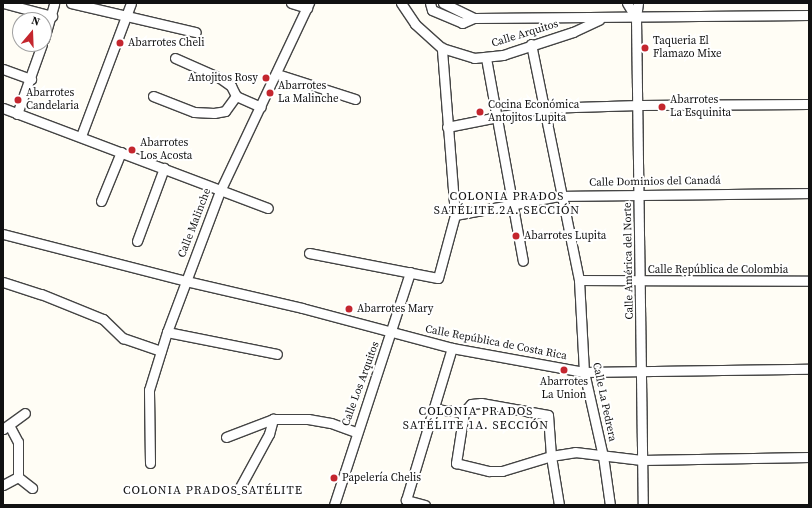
<!DOCTYPE html>
<html>
<head>
<meta charset="utf-8">
<style>
  body { margin:0 }
  #map { position:relative; width:812px; height:508px; overflow:hidden; background:#fffdf5; font-family:"Source Serif 4",serif }
  div>[style] { position:absolute }
  .roads { filter:drop-shadow(1px 0 #444) drop-shadow(-1px 0 #444) drop-shadow(0 1px #444) drop-shadow(0 -1px #444) }
  .minor>* { height:9px; margin:-4.5px; padding:0 4.5px; transform-origin:4.5px; border-radius:4.5px; background:#fff }
  .dots>* { width:11px; height:11px; translate:-50% -50%; box-sizing:border-box; border:2px solid #fff; border-radius:50% }
  span { translate:-50% -50%; white-space:nowrap; text-align:center; line-height:1.15; -webkit-text-stroke:4px #fff; paint-order:stroke }
  .street-label { font-size:11px; color:#111 }
  .poi-label { font-size:11px; color:#111 }
  .left { translate:0 -50%; text-align:left }
  .right { translate:-100% -50%; text-align:right }
  .neighbourhood-label { font-size:12px; color:#111; letter-spacing:1px }
  .frame { position:absolute; inset:0; border:4px solid #111; pointer-events:none }
  .north { position:absolute; left:12px; top:12px; width:40px; height:40px; box-sizing:border-box; background:#fff; border:1px solid #a0a0a0; border-radius:50%; rotate:19deg; font-size:11px; font-weight:700; line-height:16px; text-align:center; color:#111 }
  .north::after { content:''; display:block; margin:auto; width:14px; height:18px; background:#c4262e; clip-path:polygon(50% 0,100% 100%,50% 72%,0 100%) }
</style>
</head>
<body>
<div id="map">
  <div class="roads">
    <div class="minor">
      <div style="left:3px;top:3px;width:51px;rotate:14.9deg"></div>
      <div style="left:71px;top:3px;width:128px;rotate:13.1deg"></div>
      <div style="left:291px;top:3px;width:17px;rotate:17deg"></div>
      <div style="left:401px;top:3px;width:25px;rotate:56deg"></div>
      <div style="left:415px;top:24px;width:36px;rotate:42deg"></div>
      <div style="left:442px;top:48px;width:34px;rotate:17deg"></div>
      <div style="left:474px;top:58px;width:29px;rotate:-6deg"></div>
      <div style="left:503px;top:55px;width:74px;rotate:-18.2deg"></div>
      <div style="left:573px;top:32px;width:29px;rotate:-25deg"></div>
      <div style="left:430px;top:3px;width:7px;rotate:74deg"></div>
      <div style="left:432px;top:10px;width:33px;rotate:23deg"></div>
      <div style="left:462px;top:23px;width:13px;rotate:-23deg"></div>
      <div style="left:474px;top:18px;width:335px;rotate:-0.5deg"></div>
      <div style="left:443px;top:3px;width:34px;rotate:26deg"></div>
      <div style="left:627px;top:3px;width:17px;rotate:59deg"></div>
      <div style="left:638px;top:3px;width:15px;rotate:98deg"></div>
      <div style="left:636px;top:18px;width:487px;rotate:89.2deg"></div>
      <div style="left:44px;top:39px;width:37px;rotate:-74deg"></div>
      <div style="left:531px;top:44px;width:241px;rotate:78.5deg"></div>
      <div style="left:579px;top:280px;width:92px;rotate:86.9deg"></div>
      <div style="left:584px;top:372px;width:86px;rotate:77.3deg"></div>
      <div style="left:603px;top:456px;width:49px;rotate:81.9deg"></div>
      <div style="left:175px;top:58px;width:49px;rotate:24deg"></div>
      <div style="left:220px;top:78px;width:14px;rotate:36deg"></div>
      <div style="left:231px;top:86px;width:11px;rotate:63deg"></div>
      <div style="left:236px;top:96px;width:27px;rotate:24deg"></div>
      <div style="left:486px;top:58px;width:206px;rotate:79.7deg"></div>
      <div style="left:3px;top:69px;width:30px;rotate:20deg"></div>
      <div style="left:277px;top:74px;width:82px;rotate:17.8deg"></div>
      <div style="left:153px;top:96px;width:44px;rotate:21.3deg"></div>
      <div style="left:194px;top:112px;width:20px;rotate:3deg"></div>
      <div style="left:214px;top:113px;width:11px;rotate:-10deg"></div>
      <div style="left:225px;top:111px;width:19px;rotate:-54deg"></div>
      <div style="left:3px;top:108px;width:283px;rotate:20.7deg"></div>
      <div style="left:17px;top:114px;width:74px;rotate:-70.3deg"></div>
      <div style="left:447px;top:127px;width:98px;rotate:-11.2deg"></div>
      <div style="left:543px;top:108px;width:96px;rotate:-1.8deg"></div>
      <div style="left:639px;top:105px;width:170px;rotate:-0.3deg"></div>
      <div style="left:81px;top:136px;width:142px;rotate:-69.4deg"></div>
      <div style="left:101px;top:201px;width:53px;rotate:-67.8deg"></div>
      <div style="left:455px;top:215px;width:107px;rotate:-10.3deg"></div>
      <div style="left:560px;top:196px;width:249px;rotate:-0.7deg"></div>
      <div style="left:3px;top:234px;width:189px;rotate:14.4deg"></div>
      <div style="left:186px;top:281px;width:119px;rotate:13.1deg"></div>
      <div style="left:302px;top:308px;width:155px;rotate:14.9deg"></div>
      <div style="left:452px;top:348px;width:134px;rotate:10.3deg"></div>
      <div style="left:584px;top:372px;width:225px;rotate:-0.8deg"></div>
      <div style="left:137px;top:241px;width:78px;rotate:-69.7deg"></div>
      <div style="left:309px;top:253px;width:131px;rotate:11deg"></div>
      <div style="left:438px;top:278px;width:65px;rotate:-74.9deg"></div>
      <div style="left:455px;top:215px;width:168px;rotate:-94.5deg"></div>
      <div style="left:579px;top:280px;width:230px;rotate:0.2deg"></div>
      <div style="left:3px;top:282px;width:40px;rotate:18deg"></div>
      <div style="left:41px;top:294px;width:67px;rotate:22deg"></div>
      <div style="left:103px;top:319px;width:28px;rotate:44deg"></div>
      <div style="left:123px;top:338px;width:40px;rotate:18.9deg"></div>
      <div style="left:167px;top:332px;width:112px;rotate:11.3deg"></div>
      <div style="left:434px;top:409px;width:30px;rotate:6deg"></div>
      <div style="left:9px;top:425px;width:19px;rotate:62deg"></div>
      <div style="left:18px;top:442px;width:35px;rotate:90deg"></div>
      <div style="left:18px;top:477px;width:18px;rotate:38deg"></div>
      <div style="left:3px;top:429px;width:27px;rotate:-36deg"></div>
      <div style="left:226px;top:437px;width:50px;rotate:-21deg"></div>
      <div style="left:273px;top:419px;width:35px"></div>
      <div style="left:308px;top:419px;width:23px;rotate:10deg"></div>
      <div style="left:331px;top:423px;width:27px;rotate:20deg"></div>
      <div style="left:150px;top:463px;width:73px;rotate:-90.8deg"></div>
      <div style="left:149px;top:390px;width:61px;rotate:-72.8deg"></div>
      <div style="left:167px;top:332px;width:151px;rotate:-69.4deg"></div>
      <div style="left:220px;top:191px;width:208px;rotate:-64.7deg"></div>
      <div style="left:3px;top:485px;width:17px;rotate:-28deg"></div>
      <div style="left:239px;top:489px;width:63px;rotate:-61.4deg"></div>
      <div style="left:269px;top:434px;width:16px;rotate:-75deg"></div>
      <div style="left:334px;top:505px;width:245px;rotate:-71.9deg"></div>
      <div style="left:425px;top:505px;width:20px;rotate:-165deg"></div>
      <div style="left:406px;top:500px;width:159px;rotate:-73.2deg"></div>
      <div style="left:559px;top:505px;width:50px;rotate:-99.3deg"></div>
      <div style="left:551px;top:456px;width:41px;rotate:-94.2deg"></div>
      <div style="left:548px;top:415px;width:68px;rotate:-169.8deg"></div>
      <div style="left:481px;top:403px;width:10px;rotate:174deg"></div>
      <div style="left:471px;top:404px;width:11px;rotate:131deg"></div>
      <div style="left:464px;top:412px;width:52px;rotate:98.9deg"></div>
      <div style="left:456px;top:463px;width:34px;rotate:14deg"></div>
      <div style="left:489px;top:471px;width:13px"></div>
      <div style="left:502px;top:471px;width:51px;rotate:-17deg"></div>
      <div style="left:551px;top:456px;width:24px;rotate:-9deg"></div>
      <div style="left:575px;top:452px;width:67px;rotate:6.8deg"></div>
      <div style="left:642px;top:460px;width:167px;rotate:-1deg"></div>
    </div>
  </div>
  <div class="dots">
    <div style="left:120px;top:43px;background:#c4262e"></div>
    <div style="left:645px;top:48px;background:#c4262e"></div>
    <div style="left:266px;top:78px;background:#c4262e"></div>
    <div style="left:270px;top:93px;background:#c4262e"></div>
    <div style="left:18px;top:100px;background:#c4262e"></div>
    <div style="left:662px;top:107px;background:#c4262e"></div>
    <div style="left:480px;top:112px;background:#c4262e"></div>
    <div style="left:132px;top:150px;background:#c4262e"></div>
    <div style="left:516px;top:236px;background:#c4262e"></div>
    <div style="left:349px;top:309px;background:#c4262e"></div>
    <div style="left:564px;top:370px;background:#c4262e"></div>
    <div style="left:334px;top:478px;background:#c4262e"></div>
  </div>
  <div class="street-label">
    <span style="left:525px;top:34px;rotate:-17deg">Calle Arquitos</span>
    <span style="left:655px;top:182px;rotate:-1deg">Calle Dominios del Canadá</span>
    <span style="left:195px;top:223px;rotate:-69deg">Calle Malinche</span>
    <span style="left:629px;top:261px;rotate:-91deg">Calle América del Norte</span>
    <span style="left:718px;top:270px">Calle República de Colombia</span>
    <span style="left:496px;top:343px;rotate:11deg">Calle República de Costa Rica</span>
    <span style="left:361px;top:384px;rotate:-70deg">Calle Los Arquitos</span>
    <span style="left:604px;top:402px;rotate:78deg">Calle La Pedrera</span>
  </div>
  <div class="poi-label">
    <span class="left" style="left:653px;top:48px">Taqueria El<br>Flamazo Mixe</span>
    <span class="left" style="left:128px;top:43px">Abarrotes Cheli</span>
    <span class="right" style="left:258px;top:78px">Antojitos Rosy</span>
    <span class="left" style="left:278px;top:93px">Abarrotes<br>La Malinche</span>
    <span class="left" style="left:26px;top:100px">Abarrotes<br>Candelaria</span>
    <span class="left" style="left:670px;top:107px">Abarrotes<br>La Esquinita</span>
    <span class="left" style="left:488px;top:112px">Cocina Económica<br>Antojitos Lupita</span>
    <span class="left" style="left:140px;top:150px">Abarrotes<br>Los Acosta</span>
    <span class="left" style="left:524px;top:236px">Abarrotes Lupita</span>
    <span class="left" style="left:357px;top:309px">Abarrotes Mary</span>
    <span style="left:564px;top:389px">Abarrotes<br>La Union</span>
    <span class="left" style="left:342px;top:478px">Papelería Chelis</span>
  </div>
  <div class="neighbourhood-label">
    <span style="left:507px;top:204px">COLONIA PRADOS<br>SATÉLITE 2A. SECCIÓN</span>
    <span style="left:476px;top:419px">COLONIA PRADOS<br>SATÉLITE 1A. SECCIÓN</span>
    <span style="left:213px;top:491px">COLONIA PRADOS SATÉLITE</span>
  </div>
  <div class="frame"></div>
  <div class="north">N</div>
</div>
</body>
</html>
